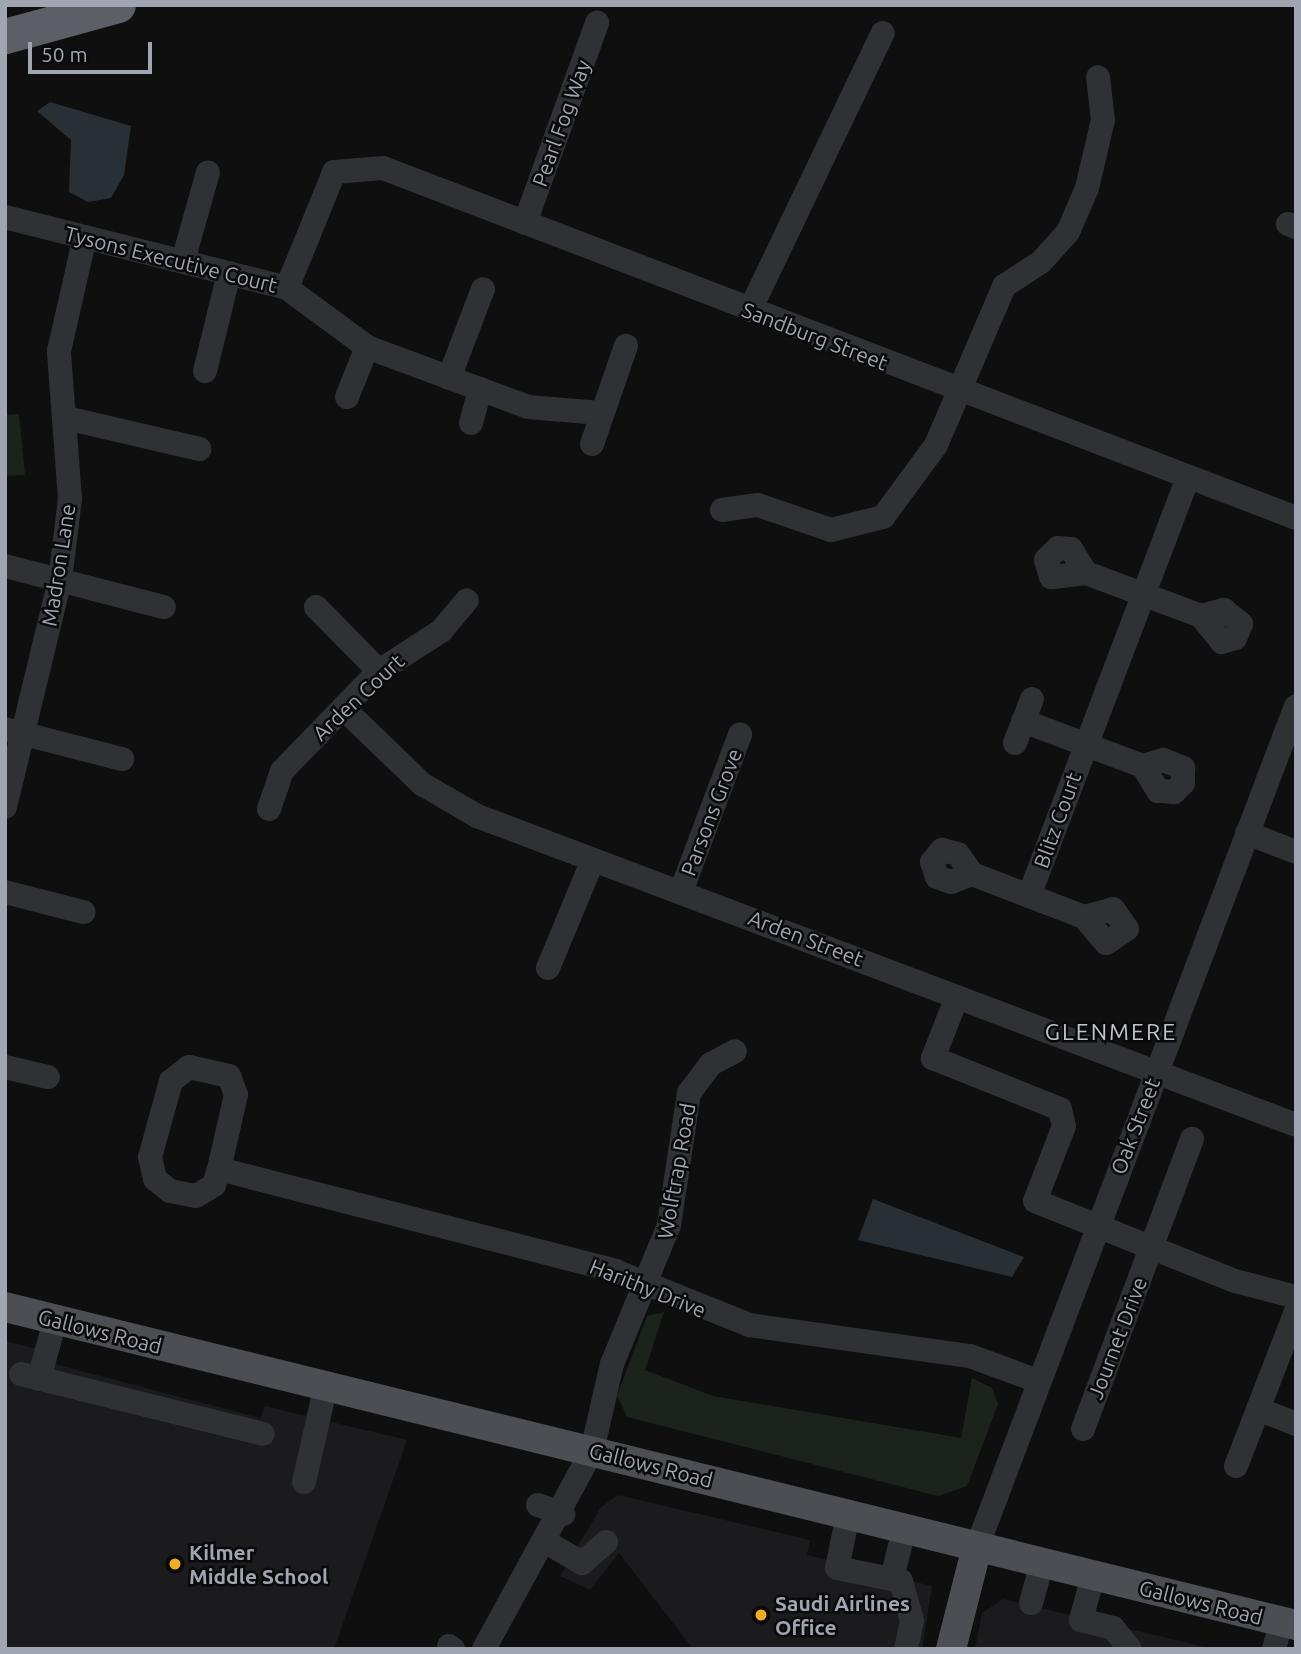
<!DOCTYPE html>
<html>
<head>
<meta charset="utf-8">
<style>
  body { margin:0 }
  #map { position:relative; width:1301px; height:1654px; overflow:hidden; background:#0f0f10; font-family:Ubuntu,sans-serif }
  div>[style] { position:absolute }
  .built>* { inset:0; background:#1b1b1d }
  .green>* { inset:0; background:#1b231c }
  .water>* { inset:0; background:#282f35 }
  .minor>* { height:24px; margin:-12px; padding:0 12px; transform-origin:12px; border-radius:12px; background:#303135 }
  .major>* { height:30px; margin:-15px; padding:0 15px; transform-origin:15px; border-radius:15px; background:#4c4e54 }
  .highway>* { height:35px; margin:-17.5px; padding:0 17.5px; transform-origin:17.5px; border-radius:17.5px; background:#5c5f66 }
  .dots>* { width:19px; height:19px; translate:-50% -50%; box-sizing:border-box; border:4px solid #0a0a0b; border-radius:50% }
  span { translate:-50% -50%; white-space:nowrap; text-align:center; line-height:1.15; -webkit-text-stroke:5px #0a0a0b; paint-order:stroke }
  .street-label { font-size:21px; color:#a0a5b1 }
  .poi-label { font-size:21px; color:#a0a5b1; font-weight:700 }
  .left { translate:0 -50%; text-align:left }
  .neighbourhood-label { font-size:23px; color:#c1c4cd; letter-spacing:2px }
  .frame { position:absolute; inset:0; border:7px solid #a0a5b1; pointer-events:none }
  .scale { position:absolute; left:28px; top:42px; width:124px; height:32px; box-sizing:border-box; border:4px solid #a0a5b1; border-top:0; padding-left:9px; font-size:21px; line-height:24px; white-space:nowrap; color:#a0a5b1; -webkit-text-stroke:5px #0a0a0b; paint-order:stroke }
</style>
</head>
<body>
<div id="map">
  <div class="built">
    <div style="clip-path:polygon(5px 1341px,50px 1352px,47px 1362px,260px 1418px,265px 1406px,407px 1440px,334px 1649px,5px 1649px)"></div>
    <div style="clip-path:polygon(618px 1495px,810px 1540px,807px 1555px,932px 1586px,922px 1649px,693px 1649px,619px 1553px,590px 1590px,560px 1576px,601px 1507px)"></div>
    <div style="clip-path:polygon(1003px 1599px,1213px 1649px,975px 1649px,982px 1613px)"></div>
  </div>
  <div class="green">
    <div style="clip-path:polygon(19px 414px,25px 475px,5px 476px,5px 415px)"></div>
    <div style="clip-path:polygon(664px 1312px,645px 1370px,713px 1396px,961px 1438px,972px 1378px,992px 1388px,998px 1404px,967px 1486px,938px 1496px,627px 1417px,617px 1396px,647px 1316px)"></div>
  </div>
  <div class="water">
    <div style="clip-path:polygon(50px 102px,131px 126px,124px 175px,111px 198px,88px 202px,69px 192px,71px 140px,37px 111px)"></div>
    <div style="clip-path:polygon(873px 1199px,1024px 1257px,1012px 1277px,858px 1240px)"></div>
  </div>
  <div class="minor">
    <div style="left:5px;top:217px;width:291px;rotate:14.1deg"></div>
    <div style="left:287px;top:288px;width:99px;rotate:36.4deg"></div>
    <div style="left:367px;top:347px;width:172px;rotate:20.4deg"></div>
    <div style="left:528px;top:407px;width:73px;rotate:4.7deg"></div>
    <div style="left:525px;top:223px;width:213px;rotate:-70.2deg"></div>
    <div style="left:1288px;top:224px;width:9px;rotate:21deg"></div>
    <div style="left:183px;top:261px;width:92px;rotate:-74.3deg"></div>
    <div style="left:287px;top:288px;width:125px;rotate:-67.9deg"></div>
    <div style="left:334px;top:172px;width:49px;rotate:-4.7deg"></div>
    <div style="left:383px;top:168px;width:978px;rotate:20.97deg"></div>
    <div style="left:750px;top:310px;width:307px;rotate:-64.4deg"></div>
    <div style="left:205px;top:371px;width:101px;rotate:-76.2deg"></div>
    <div style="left:449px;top:378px;width:95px;rotate:-69.1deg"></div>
    <div style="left:347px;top:397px;width:54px;rotate:-68.2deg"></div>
    <div style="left:66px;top:418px;width:137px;rotate:13.1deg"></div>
    <div style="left:471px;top:423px;width:35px;rotate:-75deg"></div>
    <div style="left:592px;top:444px;width:104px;rotate:-70.9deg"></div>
    <div style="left:722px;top:510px;width:36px;rotate:-8deg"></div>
    <div style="left:758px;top:505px;width:77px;rotate:18.9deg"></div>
    <div style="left:831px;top:530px;width:54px;rotate:-14deg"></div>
    <div style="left:883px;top:517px;width:89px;rotate:-53.6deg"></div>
    <div style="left:936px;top:445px;width:173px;rotate:-66.8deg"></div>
    <div style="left:1004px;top:286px;width:44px;rotate:-33deg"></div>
    <div style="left:1041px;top:262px;width:40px;rotate:-48deg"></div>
    <div style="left:1068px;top:232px;width:48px;rotate:-66.6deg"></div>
    <div style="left:1087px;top:188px;width:70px;rotate:-76.8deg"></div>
    <div style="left:1103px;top:120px;width:43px;rotate:-96.6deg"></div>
    <div style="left:1058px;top:548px;width:13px;rotate:4deg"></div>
    <div style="left:1071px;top:549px;width:28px;rotate:58deg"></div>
    <div style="left:1086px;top:573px;width:35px;rotate:173deg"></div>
    <div style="left:1051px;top:577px;width:18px;rotate:-106deg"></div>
    <div style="left:1046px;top:560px;width:17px;rotate:-45deg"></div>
    <div style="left:5px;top:566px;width:164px;rotate:14.5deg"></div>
    <div style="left:1086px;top:573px;width:123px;rotate:20.5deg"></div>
    <div style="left:316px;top:607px;width:90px;rotate:45.5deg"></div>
    <div style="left:1224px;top:610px;width:22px;rotate:39deg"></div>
    <div style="left:1241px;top:624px;width:15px;rotate:113deg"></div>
    <div style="left:1235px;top:638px;width:14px;rotate:163deg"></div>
    <div style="left:1222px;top:642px;width:33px;rotate:-129deg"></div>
    <div style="left:1201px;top:616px;width:24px;rotate:-15deg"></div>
    <div style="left:343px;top:708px;width:110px;rotate:43.9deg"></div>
    <div style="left:422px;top:784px;width:64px;rotate:30.2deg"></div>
    <div style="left:477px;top:816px;width:875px;rotate:20.67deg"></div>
    <div style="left:1023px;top:721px;width:128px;rotate:20.6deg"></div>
    <div style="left:5px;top:729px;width:121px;rotate:14.4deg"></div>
    <div style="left:1015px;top:743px;width:47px;rotate:-68.9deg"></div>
    <div style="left:1163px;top:760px;width:22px;rotate:22deg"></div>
    <div style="left:1183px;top:768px;width:15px;rotate:90deg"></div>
    <div style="left:1183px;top:783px;width:13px;rotate:135deg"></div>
    <div style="left:1174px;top:792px;width:16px;rotate:-176deg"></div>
    <div style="left:1158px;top:791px;width:29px;rotate:-121deg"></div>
    <div style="left:1143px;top:766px;width:21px;rotate:-17deg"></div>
    <div style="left:5px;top:807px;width:234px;rotate:-76.4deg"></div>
    <div style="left:60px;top:580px;width:82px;rotate:-83deg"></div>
    <div style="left:70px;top:499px;width:148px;rotate:-94.3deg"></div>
    <div style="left:59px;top:351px;width:117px;rotate:-77.2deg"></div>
    <div style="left:269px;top:809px;width:40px;rotate:-71.1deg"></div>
    <div style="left:282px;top:771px;width:139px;rotate:-45.9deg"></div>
    <div style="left:379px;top:671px;width:74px;rotate:-32.8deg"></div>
    <div style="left:441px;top:631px;width:40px;rotate:-50deg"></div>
    <div style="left:1247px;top:833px;width:53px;rotate:21.2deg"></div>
    <div style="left:942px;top:850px;width:16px;rotate:14deg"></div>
    <div style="left:958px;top:854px;width:24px;rotate:55deg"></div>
    <div style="left:972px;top:874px;width:22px;rotate:159deg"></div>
    <div style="left:951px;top:882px;width:15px;rotate:-160deg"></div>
    <div style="left:937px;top:877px;width:16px;rotate:-108deg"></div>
    <div style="left:932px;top:862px;width:16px;rotate:-50deg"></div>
    <div style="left:972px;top:874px;width:120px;rotate:21deg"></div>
    <div style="left:682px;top:889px;width:165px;rotate:-69.4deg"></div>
    <div style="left:5px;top:892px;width:81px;rotate:14.4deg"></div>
    <div style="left:1029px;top:896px;width:448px;rotate:-69.2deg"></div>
    <div style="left:1113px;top:909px;width:24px;rotate:55deg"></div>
    <div style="left:1127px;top:929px;width:25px;rotate:146deg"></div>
    <div style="left:1106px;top:943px;width:34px;rotate:-130deg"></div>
    <div style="left:1084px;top:917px;width:30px;rotate:-15deg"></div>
    <div style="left:548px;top:968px;width:117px;rotate:-67.4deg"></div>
    <div style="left:957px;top:997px;width:66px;rotate:111.5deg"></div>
    <div style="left:933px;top:1058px;width:137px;rotate:21.9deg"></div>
    <div style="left:1060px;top:1109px;width:17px;rotate:77deg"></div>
    <div style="left:1064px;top:1126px;width:80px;rotate:111.1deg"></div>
    <div style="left:1035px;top:1201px;width:215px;rotate:21.8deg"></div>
    <div style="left:1235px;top:1281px;width:63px;rotate:14.7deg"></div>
    <div style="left:5px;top:1067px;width:44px;rotate:13.1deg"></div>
    <div style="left:219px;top:1169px;width:76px;rotate:-77.1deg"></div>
    <div style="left:236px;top:1095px;width:20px;rotate:-110deg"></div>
    <div style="left:229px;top:1076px;width:41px;rotate:-167.3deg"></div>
    <div style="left:189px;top:1067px;width:23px;rotate:142deg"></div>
    <div style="left:171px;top:1081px;width:79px;rotate:105.4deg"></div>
    <div style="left:150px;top:1157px;width:23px;rotate:77deg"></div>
    <div style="left:155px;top:1179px;width:19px;rotate:39deg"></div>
    <div style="left:170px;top:1191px;width:26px;rotate:11deg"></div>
    <div style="left:196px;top:1196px;width:21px;rotate:-31deg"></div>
    <div style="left:214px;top:1185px;width:17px;rotate:-73deg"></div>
    <div style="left:219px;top:1169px;width:409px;rotate:14.4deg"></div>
    <div style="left:615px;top:1271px;width:144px;rotate:21.9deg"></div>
    <div style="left:749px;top:1325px;width:223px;rotate:8deg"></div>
    <div style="left:970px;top:1356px;width:72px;rotate:20.2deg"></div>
    <div style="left:21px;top:1374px;width:249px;rotate:13.9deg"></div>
    <div style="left:39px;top:1379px;width:60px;rotate:-74.6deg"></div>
    <div style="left:1258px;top:1409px;width:41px;rotate:21.5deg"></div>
    <div style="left:1083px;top:1429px;width:310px;rotate:-69.4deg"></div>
    <div style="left:1236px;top:1466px;width:166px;rotate:-68.8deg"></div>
    <div style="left:304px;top:1482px;width:99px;rotate:-77.2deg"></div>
    <div style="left:538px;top:1505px;width:27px;rotate:20deg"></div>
    <div style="left:848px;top:1515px;width:54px;rotate:101.7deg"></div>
    <div style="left:837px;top:1568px;width:65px;rotate:11.5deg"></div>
    <div style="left:901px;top:1581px;width:41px;rotate:74.6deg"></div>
    <div style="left:912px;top:1621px;width:29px;rotate:102deg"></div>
    <div style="left:546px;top:1542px;width:42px;rotate:30.3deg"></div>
    <div style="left:582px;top:1563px;width:32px;rotate:-41deg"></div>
    <div style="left:977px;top:1547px;width:899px;rotate:-69.23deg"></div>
    <div style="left:1093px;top:1576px;width:46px;rotate:105.3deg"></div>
    <div style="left:1081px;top:1620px;width:33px;rotate:14deg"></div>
    <div style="left:1113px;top:1628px;width:27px;rotate:51deg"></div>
    <div style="left:892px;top:1579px;width:51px;rotate:-76.5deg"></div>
    <div style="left:1031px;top:1603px;width:41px;rotate:-74.6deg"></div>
    <div style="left:449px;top:1646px;width:5px;rotate:37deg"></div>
    <div style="left:484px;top:1649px;width:226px;rotate:-61.4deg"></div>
    <div style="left:592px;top:1451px;width:89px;rotate:-77.1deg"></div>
    <div style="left:612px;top:1364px;width:150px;rotate:-67.7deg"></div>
    <div style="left:669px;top:1225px;width:134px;rotate:-81.4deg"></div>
    <div style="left:689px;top:1093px;width:36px;rotate:-53deg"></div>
    <div style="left:711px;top:1064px;width:27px;rotate:-28deg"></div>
    <div style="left:1274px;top:1649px;width:28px;rotate:-75deg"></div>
  </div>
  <div class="major">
    <div style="left:5px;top:1307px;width:1330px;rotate:13.84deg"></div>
    <div style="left:951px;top:1649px;width:105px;rotate:-75.7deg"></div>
  </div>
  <div class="highway">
    <div style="left:5px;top:36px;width:117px;rotate:-15.3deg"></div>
  </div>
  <div class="dots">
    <div style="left:175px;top:1564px;background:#efad27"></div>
    <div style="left:761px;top:1615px;background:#efad27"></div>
  </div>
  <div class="street-label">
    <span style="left:561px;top:123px;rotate:-70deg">Pearl Fog Way</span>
    <span style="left:171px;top:259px;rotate:14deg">Tysons Executive Court</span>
    <span style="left:815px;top:336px;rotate:21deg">Sandburg Street</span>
    <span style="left:58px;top:565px;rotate:-81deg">Madron Lane</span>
    <span style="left:358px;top:697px;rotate:-43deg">Arden Court</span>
    <span style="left:711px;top:812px;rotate:-69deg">Parsons Grove</span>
    <span style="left:1057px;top:820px;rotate:-70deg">Blitz Court</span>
    <span style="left:806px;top:938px;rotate:21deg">Arden Street</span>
    <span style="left:1135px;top:1126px;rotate:-69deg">Oak Street</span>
    <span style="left:676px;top:1171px;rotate:-80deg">Wolftrap Road</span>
    <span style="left:648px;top:1288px;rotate:22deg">Harithy Drive</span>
    <span style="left:100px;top:1331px;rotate:14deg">Gallows Road</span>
    <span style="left:1117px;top:1338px;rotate:-69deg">Journet Drive</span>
    <span style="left:651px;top:1465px;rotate:14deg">Gallows Road</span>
    <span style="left:1201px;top:1602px;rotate:14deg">Gallows Road</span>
  </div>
  <div class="poi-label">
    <span class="left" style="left:189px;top:1564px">Kilmer<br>Middle School</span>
    <span class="left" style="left:775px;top:1615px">Saudi Airlines<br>Office</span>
  </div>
  <div class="neighbourhood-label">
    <span style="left:1111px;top:1032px">GLENMERE</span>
  </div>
  <div class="frame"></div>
  <div class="scale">50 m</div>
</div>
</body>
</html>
